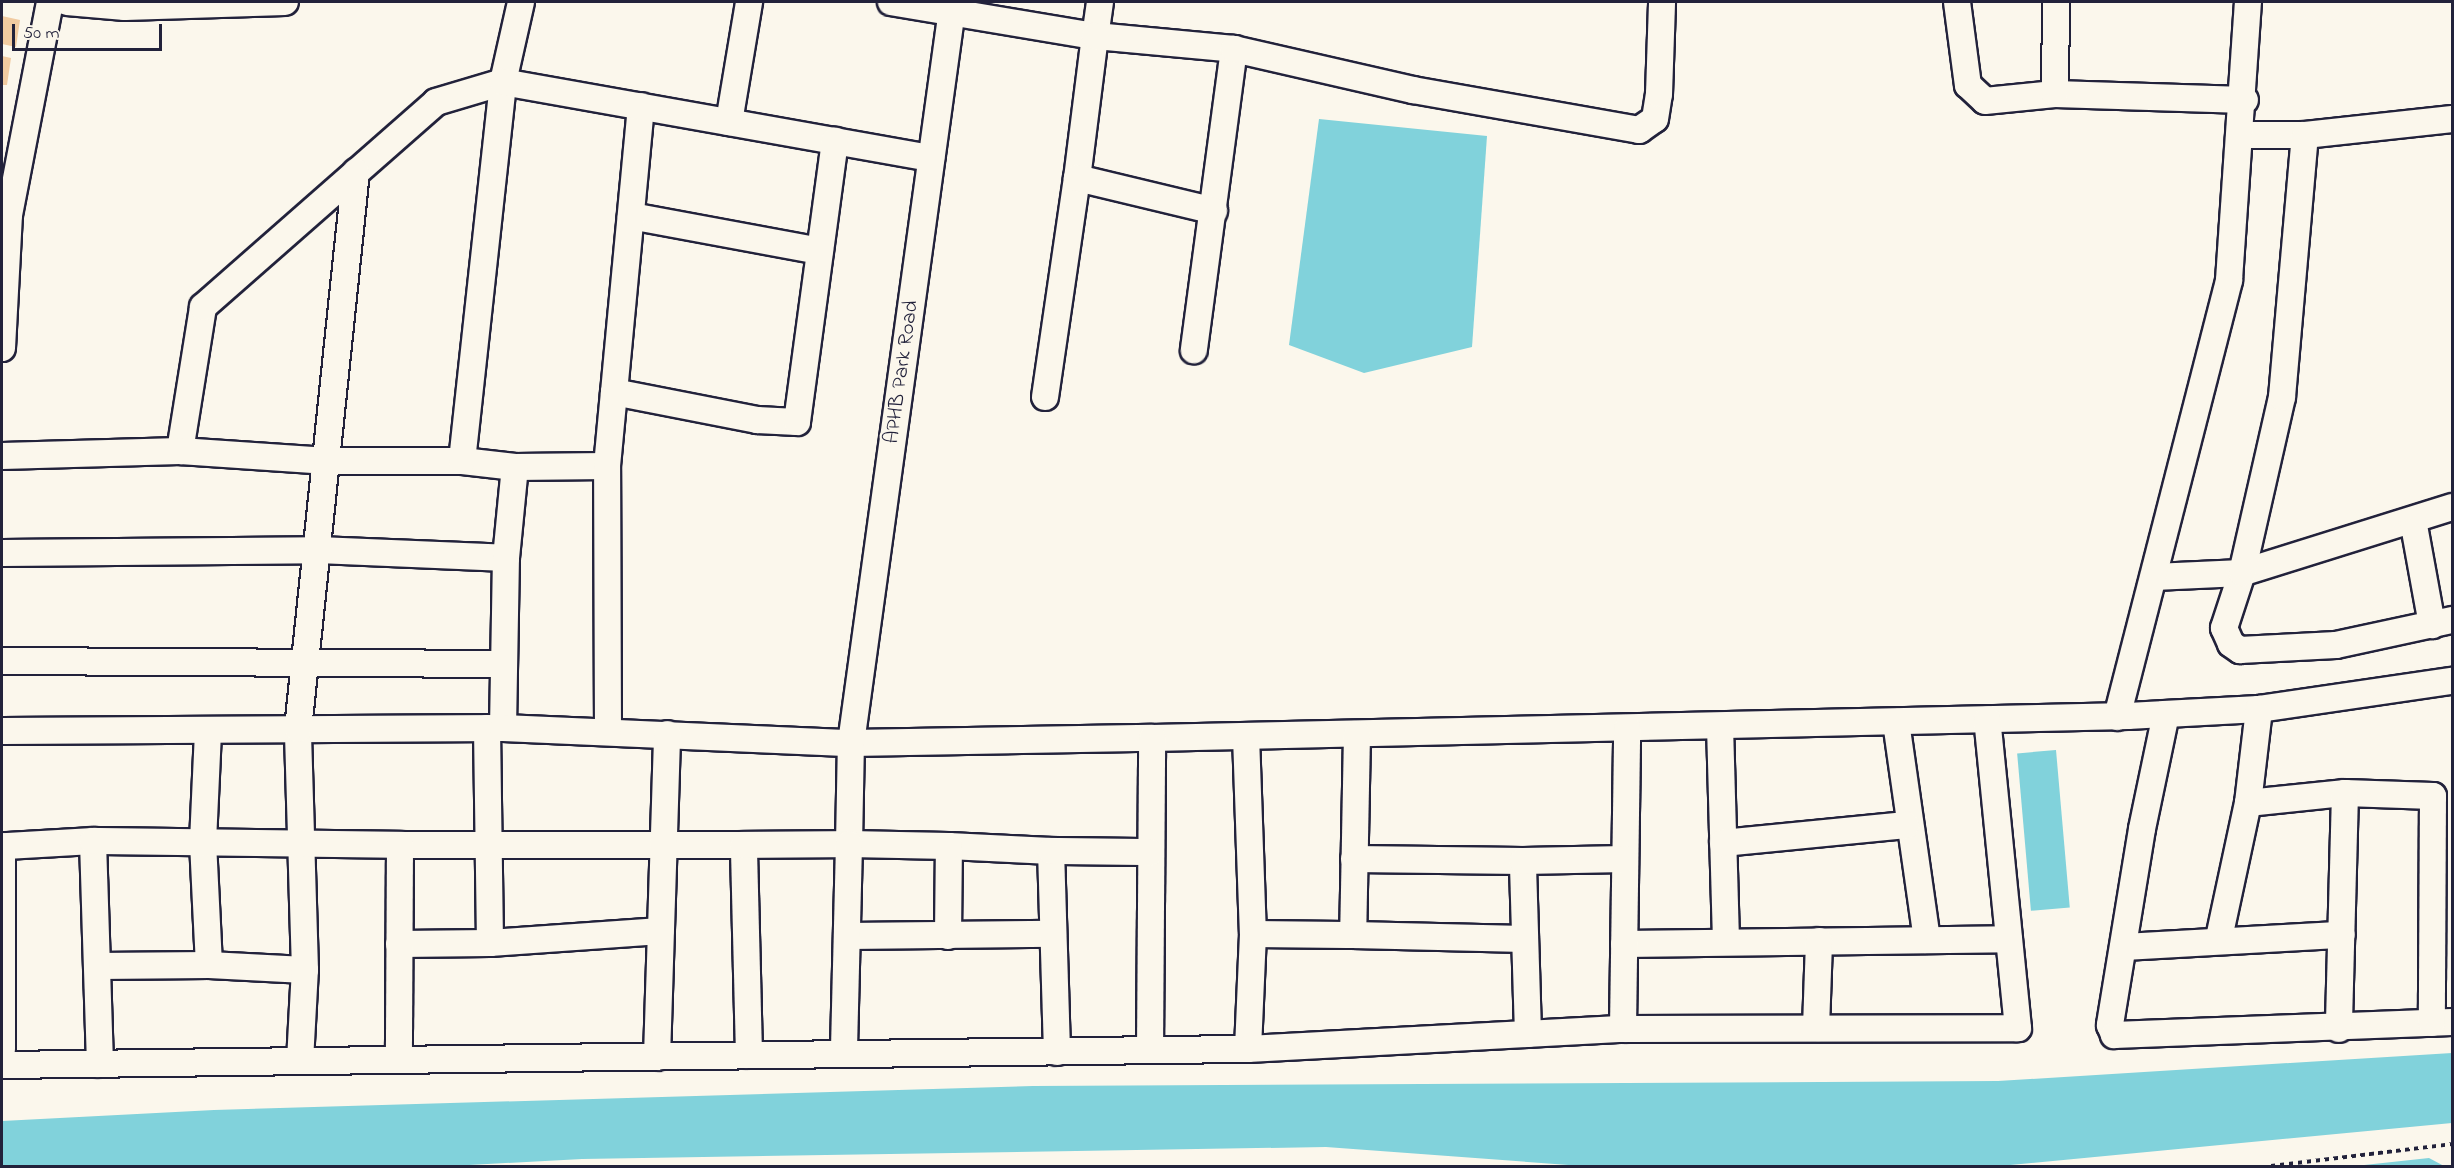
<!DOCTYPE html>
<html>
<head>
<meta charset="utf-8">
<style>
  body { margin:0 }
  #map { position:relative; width:2454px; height:1168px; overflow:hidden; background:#fbf7ec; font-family:"Indie Flower",sans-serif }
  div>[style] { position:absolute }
  .water>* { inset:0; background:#81d2db; transform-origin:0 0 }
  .building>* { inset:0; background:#f1cba1 }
  .path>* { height:4px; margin-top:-2px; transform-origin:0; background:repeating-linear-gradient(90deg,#22223b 0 4.5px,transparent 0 9px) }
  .roads { filter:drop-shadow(2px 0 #22223b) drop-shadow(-2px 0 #22223b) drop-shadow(0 2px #22223b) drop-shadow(0 -2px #22223b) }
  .minor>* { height:26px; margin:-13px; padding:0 13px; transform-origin:13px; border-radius:13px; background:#fbf7ec }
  span { translate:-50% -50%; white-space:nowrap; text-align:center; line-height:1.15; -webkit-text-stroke:4.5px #fbf7ec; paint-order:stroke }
  .street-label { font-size:21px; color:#22223b }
  .frame { position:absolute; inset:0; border:3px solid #22223b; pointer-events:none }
  .scale { position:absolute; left:12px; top:24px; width:150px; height:27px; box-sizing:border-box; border:3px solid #22223b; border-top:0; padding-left:8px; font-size:18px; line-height:21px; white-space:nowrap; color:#22223b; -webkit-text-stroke:4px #fbf7ec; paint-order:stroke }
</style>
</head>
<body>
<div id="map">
  <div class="water">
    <div style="clip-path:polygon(1319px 119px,1487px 136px,1472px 347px,1364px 373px,1289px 345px)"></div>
    <div style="left:2056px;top:750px;width:158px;height:39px;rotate:85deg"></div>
    <div style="clip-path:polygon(2452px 1053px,2452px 1123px,2000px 1166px,1582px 1166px,1326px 1147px,582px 1159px,451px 1166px,2px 1166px,2px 1121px,214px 1110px,1033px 1086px,1998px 1081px)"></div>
    <div style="clip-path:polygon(2429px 1158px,2444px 1166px,2355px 1166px)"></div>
  </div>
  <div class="building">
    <div style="clip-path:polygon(2px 16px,20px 20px,16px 47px,2px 44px)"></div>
    <div style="clip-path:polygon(2px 56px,11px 58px,7px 85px,2px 85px)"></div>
  </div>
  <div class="path">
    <div style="left:2271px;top:1166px;width:182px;rotate:-6.9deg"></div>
  </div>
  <div class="roads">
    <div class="minor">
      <div style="left:67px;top:2px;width:58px;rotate:4.9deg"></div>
      <div style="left:125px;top:7px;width:160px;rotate:-1.8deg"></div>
      <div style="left:891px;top:2px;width:207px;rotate:9.5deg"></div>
      <div style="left:1095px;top:36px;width:143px;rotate:97.2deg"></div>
      <div style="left:1100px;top:2px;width:34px;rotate:98deg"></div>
      <div style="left:1095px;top:36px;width:140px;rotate:5.3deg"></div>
      <div style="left:1234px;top:49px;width:304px;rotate:97.6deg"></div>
      <div style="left:1957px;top:2px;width:84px;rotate:82.5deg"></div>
      <div style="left:1968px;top:85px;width:23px;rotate:43deg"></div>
      <div style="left:1985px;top:101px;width:70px;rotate:-5.7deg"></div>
      <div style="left:2055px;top:94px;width:190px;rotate:1.8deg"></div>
      <div style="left:1234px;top:49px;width:184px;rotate:12.9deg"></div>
      <div style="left:1413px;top:90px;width:230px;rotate:10deg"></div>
      <div style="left:1639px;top:130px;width:19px;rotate:-35deg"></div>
      <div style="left:1655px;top:119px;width:25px;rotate:-81deg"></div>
      <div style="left:1659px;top:94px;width:92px;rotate:-88.1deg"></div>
      <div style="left:2055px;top:94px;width:92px;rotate:-89.4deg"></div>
      <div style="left:729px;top:122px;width:122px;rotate:-80.5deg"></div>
      <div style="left:2241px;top:135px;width:64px"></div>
      <div style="left:2305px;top:135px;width:148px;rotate:-6.2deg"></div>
      <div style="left:631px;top:216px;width:192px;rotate:10.5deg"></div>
      <div style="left:2px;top:348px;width:133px;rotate:-87deg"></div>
      <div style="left:9px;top:215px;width:217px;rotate:-79.1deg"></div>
      <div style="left:614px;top:392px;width:287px;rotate:-84.6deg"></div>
      <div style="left:1045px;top:397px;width:221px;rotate:-81.7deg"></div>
      <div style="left:1077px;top:178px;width:141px;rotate:13.5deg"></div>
      <div style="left:180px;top:451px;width:146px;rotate:-80.9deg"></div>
      <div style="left:203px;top:307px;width:310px;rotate:-41.3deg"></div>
      <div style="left:436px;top:102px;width:70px;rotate:-16.6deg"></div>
      <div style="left:503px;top:82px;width:82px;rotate:-77.3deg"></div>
      <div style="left:2px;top:456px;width:178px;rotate:-1.6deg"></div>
      <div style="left:180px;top:451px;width:148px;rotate:3.9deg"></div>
      <div style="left:328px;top:461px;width:134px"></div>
      <div style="left:515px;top:467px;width:92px;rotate:-0.6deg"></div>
      <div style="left:2452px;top:507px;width:220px;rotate:162.6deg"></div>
      <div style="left:2242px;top:573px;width:58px;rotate:108.1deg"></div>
      <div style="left:2224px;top:628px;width:17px;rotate:66deg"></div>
      <div style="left:2231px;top:644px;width:11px;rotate:34deg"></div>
      <div style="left:2240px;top:650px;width:96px;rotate:-3deg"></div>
      <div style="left:2336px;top:645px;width:119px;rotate:-12.2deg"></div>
      <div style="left:2413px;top:520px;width:107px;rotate:79.7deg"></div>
      <div style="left:2px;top:553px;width:316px;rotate:-0.5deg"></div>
      <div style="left:318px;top:550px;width:188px;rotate:2.4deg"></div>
      <div style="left:2154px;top:577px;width:88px;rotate:-2.6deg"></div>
      <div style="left:2242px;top:573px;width:180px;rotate:-77.2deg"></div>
      <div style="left:2282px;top:397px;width:263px;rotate:-85deg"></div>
      <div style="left:2px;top:661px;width:502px;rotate:0.34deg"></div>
      <div style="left:2166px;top:714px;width:117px;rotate:101.8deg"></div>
      <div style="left:2142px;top:829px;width:199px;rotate:99.3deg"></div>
      <div style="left:2110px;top:1025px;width:11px;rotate:68deg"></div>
      <div style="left:2114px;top:1035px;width:338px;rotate:-2.2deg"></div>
      <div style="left:2117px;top:717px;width:451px;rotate:-75.6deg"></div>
      <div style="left:2229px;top:280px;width:279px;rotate:-86.1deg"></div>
      <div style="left:1896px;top:722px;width:220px;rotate:81.9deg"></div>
      <div style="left:1720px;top:726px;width:216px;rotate:88.4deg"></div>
      <div style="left:487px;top:728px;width:215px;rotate:89.2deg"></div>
      <div style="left:490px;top:943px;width:171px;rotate:-4deg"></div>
      <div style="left:503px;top:728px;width:170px;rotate:-89deg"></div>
      <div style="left:506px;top:558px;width:91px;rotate:-84.4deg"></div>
      <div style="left:515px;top:467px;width:53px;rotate:-173.5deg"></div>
      <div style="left:462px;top:461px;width:381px;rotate:-83.8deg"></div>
      <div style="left:503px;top:82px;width:435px;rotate:10.1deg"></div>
      <div style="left:2px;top:731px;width:501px;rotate:-0.34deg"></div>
      <div style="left:503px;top:728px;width:348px;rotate:2.5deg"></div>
      <div style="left:851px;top:743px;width:301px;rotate:-1deg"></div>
      <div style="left:1152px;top:738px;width:976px;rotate:-1.29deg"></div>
      <div style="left:2128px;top:716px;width:131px;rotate:-3.1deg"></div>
      <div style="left:2259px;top:709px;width:195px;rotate:-8.3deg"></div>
      <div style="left:608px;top:731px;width:265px;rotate:-90.2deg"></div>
      <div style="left:607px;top:466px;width:74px;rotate:-84.6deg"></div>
      <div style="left:614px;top:392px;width:146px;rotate:11.1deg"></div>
      <div style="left:757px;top:420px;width:40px;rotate:2.9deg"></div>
      <div style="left:797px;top:422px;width:284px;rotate:-82.3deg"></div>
      <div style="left:1357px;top:734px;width:201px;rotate:91.1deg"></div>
      <div style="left:1353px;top:935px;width:172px;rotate:1.3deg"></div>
      <div style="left:1246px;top:736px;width:198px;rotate:88deg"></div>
      <div style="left:1253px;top:934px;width:115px;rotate:92.5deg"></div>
      <div style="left:2345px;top:793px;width:88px;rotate:2deg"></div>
      <div style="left:2433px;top:796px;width:227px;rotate:90.3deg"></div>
      <div style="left:2248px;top:803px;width:98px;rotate:-5.9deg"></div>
      <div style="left:2345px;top:793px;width:236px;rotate:91.5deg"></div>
      <div style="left:1723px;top:843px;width:184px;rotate:-5.6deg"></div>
      <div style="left:400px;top:845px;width:344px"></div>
      <div style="left:2px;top:846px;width:203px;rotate:90deg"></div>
      <div style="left:5px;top:846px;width:88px;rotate:-3.3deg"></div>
      <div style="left:949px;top:846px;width:102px;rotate:2.8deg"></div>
      <div style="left:1354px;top:859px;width:169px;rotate:0.7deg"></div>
      <div style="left:1253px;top:934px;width:100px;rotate:0.6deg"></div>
      <div style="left:848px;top:936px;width:205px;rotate:-0.6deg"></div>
      <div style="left:948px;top:936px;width:90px;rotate:-89.4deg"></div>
      <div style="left:949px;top:846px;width:100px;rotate:-178.9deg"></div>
      <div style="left:849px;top:844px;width:101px;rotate:-88.9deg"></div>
      <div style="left:851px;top:743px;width:748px;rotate:-82.16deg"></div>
      <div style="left:2219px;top:938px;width:138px;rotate:-77.9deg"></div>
      <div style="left:2248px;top:803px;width:95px;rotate:-83.3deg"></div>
      <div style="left:399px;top:944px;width:91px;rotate:-0.6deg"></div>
      <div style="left:1624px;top:944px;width:385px;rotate:-0.7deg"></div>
      <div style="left:2124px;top:947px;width:218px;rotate:-3.2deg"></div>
      <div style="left:209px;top:965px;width:96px;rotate:3deg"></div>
      <div style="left:98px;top:966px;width:111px;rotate:-0.5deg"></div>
      <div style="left:209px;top:965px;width:123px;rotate:-92.8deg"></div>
      <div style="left:203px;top:842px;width:112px;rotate:-87.4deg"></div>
      <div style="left:1816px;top:1028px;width:87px;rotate:-88deg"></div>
      <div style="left:1623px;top:1029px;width:301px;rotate:-89.2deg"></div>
      <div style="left:1528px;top:1034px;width:173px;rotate:-91.7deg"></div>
      <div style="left:1523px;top:861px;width:102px;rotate:-1.1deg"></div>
      <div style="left:1150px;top:1050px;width:312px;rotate:-89.6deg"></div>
      <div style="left:1057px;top:1052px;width:201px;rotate:-91.7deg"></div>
      <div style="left:1051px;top:851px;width:99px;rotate:0.6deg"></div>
      <div style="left:749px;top:1055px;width:210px;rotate:-91.4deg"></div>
      <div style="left:744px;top:845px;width:105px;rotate:-0.5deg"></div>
      <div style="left:849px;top:844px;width:210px;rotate:91.4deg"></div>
      <div style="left:657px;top:1057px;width:323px;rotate:-88.2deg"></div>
      <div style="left:300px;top:1061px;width:91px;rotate:-86.9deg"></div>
      <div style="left:305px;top:970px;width:241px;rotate:-91.7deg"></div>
      <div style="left:298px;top:729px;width:560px;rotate:-84.06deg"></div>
      <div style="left:100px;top:1064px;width:223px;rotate:-91.8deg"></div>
      <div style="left:93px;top:841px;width:307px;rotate:0.7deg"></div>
      <div style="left:400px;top:845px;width:215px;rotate:90.3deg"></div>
      <div style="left:2px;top:1065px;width:1246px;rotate:-0.74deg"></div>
      <div style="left:1248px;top:1049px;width:376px;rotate:-3.1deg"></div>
      <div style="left:1623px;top:1029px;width:395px;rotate:-0.1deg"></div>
      <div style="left:2018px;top:1028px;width:310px;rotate:-95.7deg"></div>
    </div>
  </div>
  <div class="street-label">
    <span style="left:902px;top:372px;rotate:-82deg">APHB Park Road</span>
  </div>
  <div class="frame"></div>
  <div class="scale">50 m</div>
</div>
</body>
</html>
